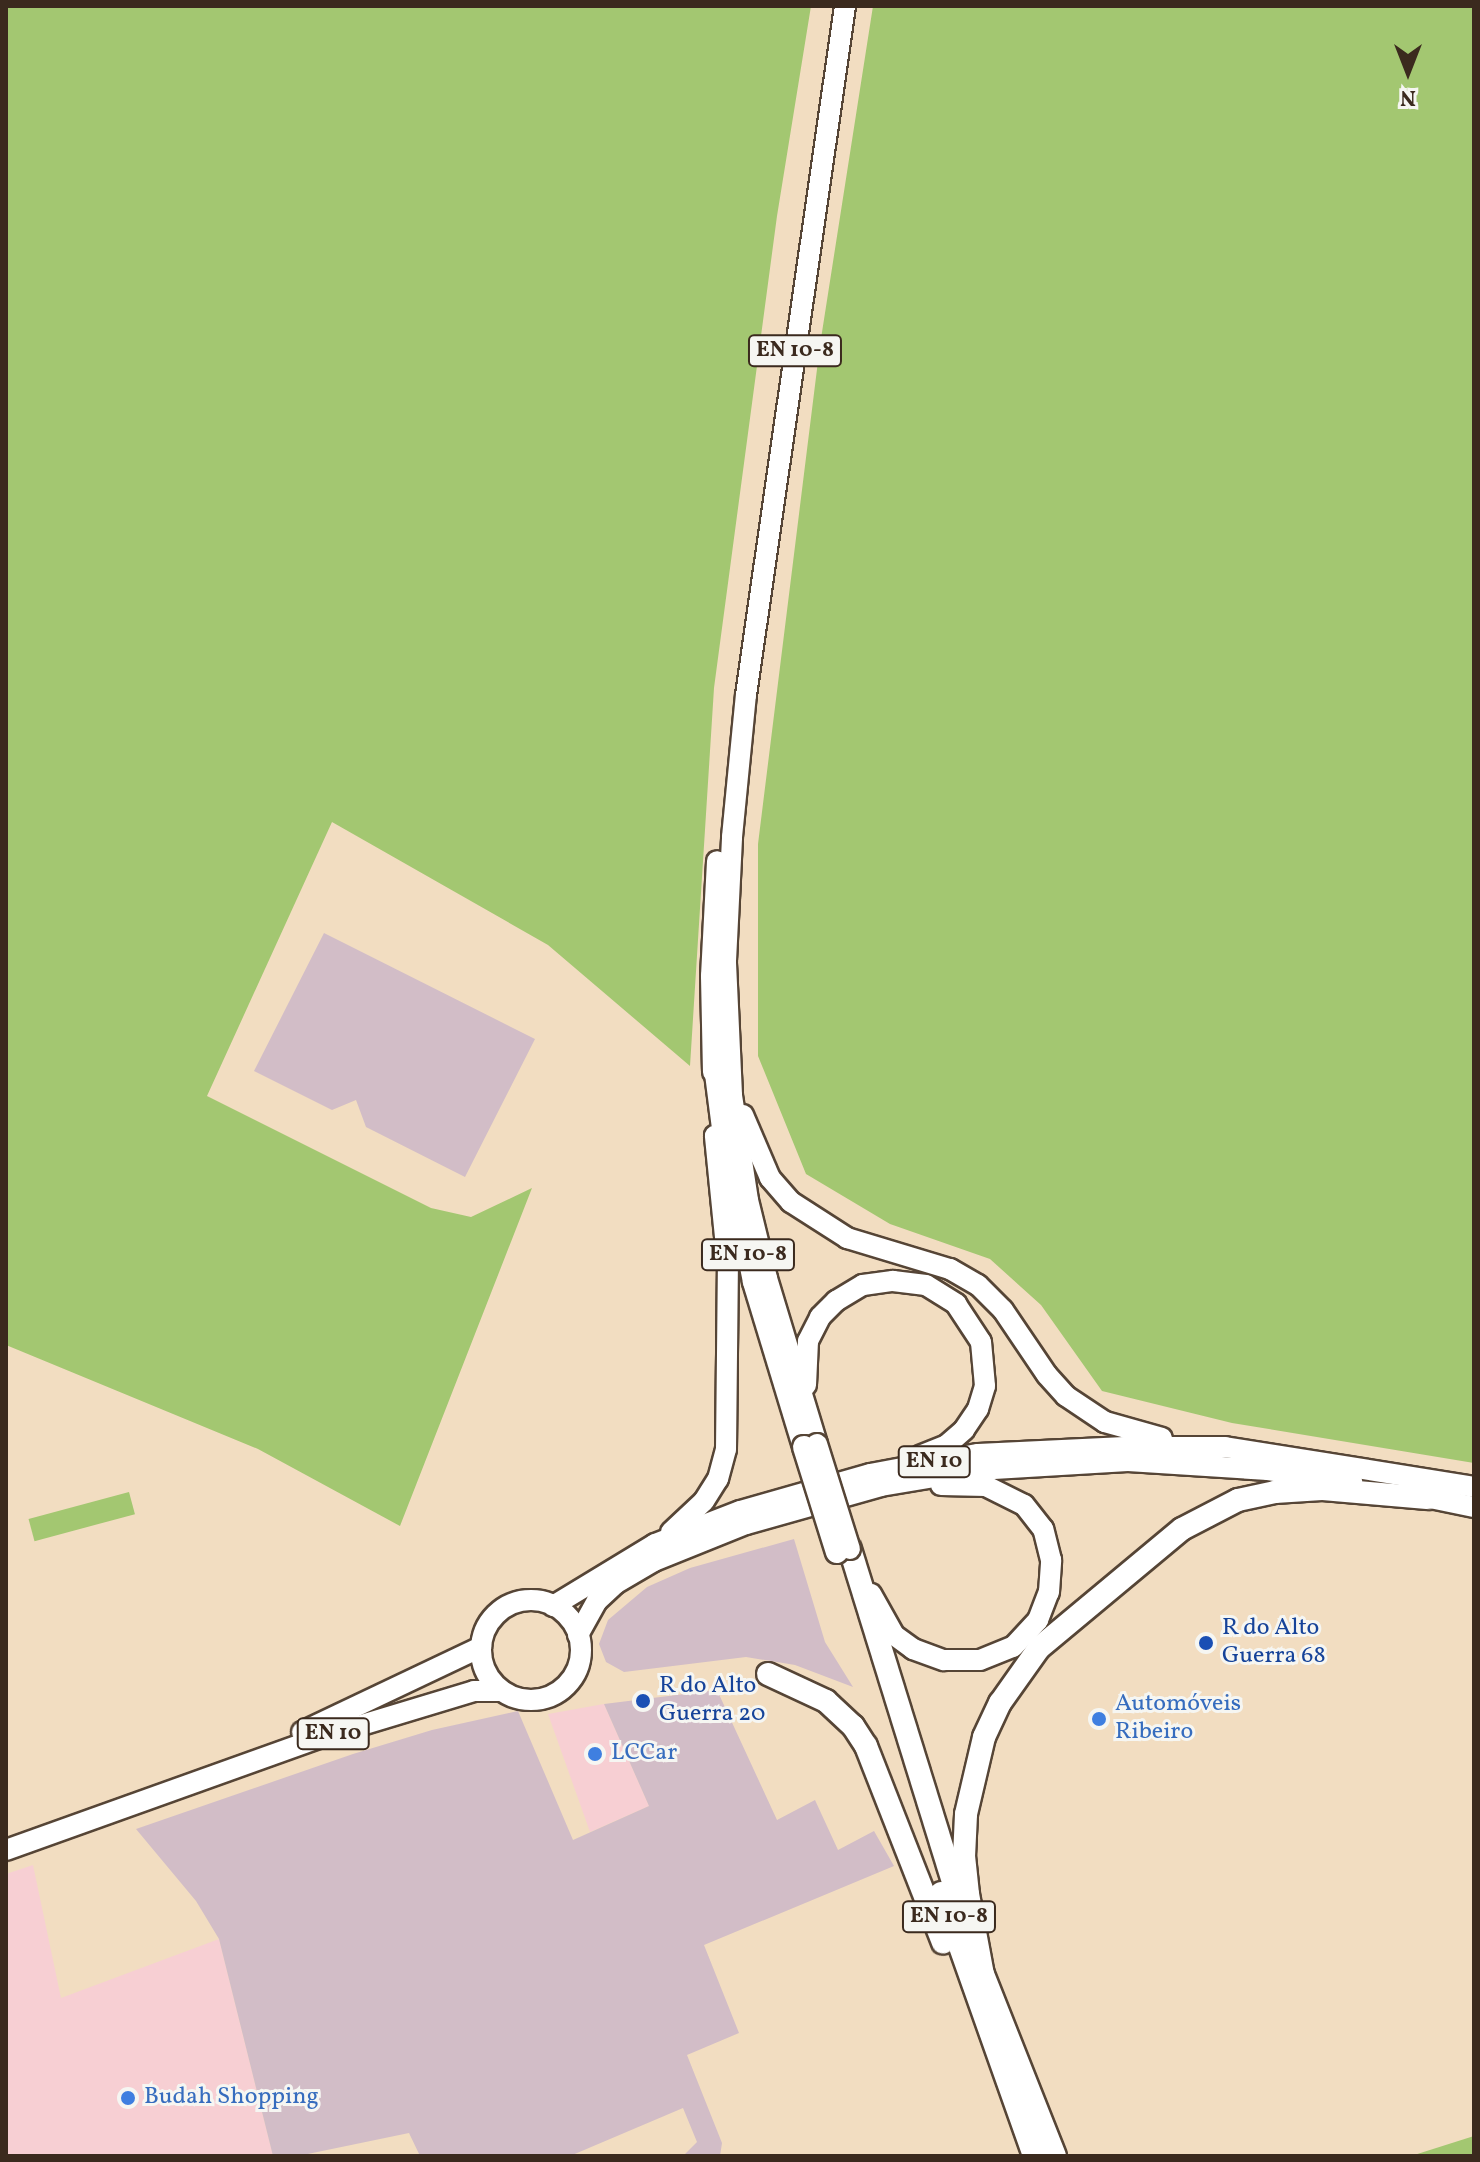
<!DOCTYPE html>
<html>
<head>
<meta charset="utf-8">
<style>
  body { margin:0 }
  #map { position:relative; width:1480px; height:2162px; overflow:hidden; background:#f2ddc1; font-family:Vollkorn,serif }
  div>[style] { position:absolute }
  .built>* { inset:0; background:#f7cfd3 }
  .industrial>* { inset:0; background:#d2bdc7 }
  .green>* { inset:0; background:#a3c771; transform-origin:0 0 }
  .roads { filter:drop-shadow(2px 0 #564536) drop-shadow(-2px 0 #564536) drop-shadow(0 2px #564536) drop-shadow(0 -2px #564536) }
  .primary>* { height:20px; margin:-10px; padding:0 10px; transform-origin:10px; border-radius:10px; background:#fff }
  .primary>.ring { margin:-10px; padding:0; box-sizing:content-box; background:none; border:20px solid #fff; border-radius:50% }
  .highway>* { height:22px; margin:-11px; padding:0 11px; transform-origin:11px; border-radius:11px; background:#fff }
  .bridges { filter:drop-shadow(2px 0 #564536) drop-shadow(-2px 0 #564536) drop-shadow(0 2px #564536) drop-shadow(0 -2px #564536) }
  .primary-bridge>* { height:20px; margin:-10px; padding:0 10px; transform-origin:10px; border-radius:10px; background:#fff }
  .highway-bridge>* { height:22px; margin:-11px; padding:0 11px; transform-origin:11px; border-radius:11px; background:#fff }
  .dots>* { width:22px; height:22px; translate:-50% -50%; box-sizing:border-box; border:4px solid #f6f6f2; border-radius:50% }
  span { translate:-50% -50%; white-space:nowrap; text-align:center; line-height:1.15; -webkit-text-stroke:6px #f6f6f2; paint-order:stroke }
  .shield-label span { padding:2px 6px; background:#f6f6f2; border:2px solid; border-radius:6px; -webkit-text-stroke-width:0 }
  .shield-label { font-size:22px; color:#3b2a1e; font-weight:700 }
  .transit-label { font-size:24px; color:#164399 }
  .left { translate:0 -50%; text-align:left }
  .shop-label { font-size:24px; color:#366cbe }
  .frame { position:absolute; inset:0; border:8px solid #3b2a1e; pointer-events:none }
  .north { position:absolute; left:1368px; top:32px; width:80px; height:80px; -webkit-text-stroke:6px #f6f6f2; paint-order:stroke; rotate:180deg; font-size:22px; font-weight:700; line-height:32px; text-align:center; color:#3b2a1e }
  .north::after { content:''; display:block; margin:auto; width:28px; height:36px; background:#3b2a1e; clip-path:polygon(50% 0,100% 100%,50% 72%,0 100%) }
</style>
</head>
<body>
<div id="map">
  <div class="built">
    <div style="clip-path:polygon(604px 1704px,649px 1806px,590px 1832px,548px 1714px)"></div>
    <div style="clip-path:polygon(33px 1865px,61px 1998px,219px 1939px,273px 2156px,6px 2156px,6px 1874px)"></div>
  </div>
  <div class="industrial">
    <div style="clip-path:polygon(324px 933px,535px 1039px,465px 1177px,366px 1127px,356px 1100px,332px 1110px,254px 1071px)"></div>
    <div style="clip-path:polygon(794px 1539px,825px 1642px,853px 1687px,795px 1665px,746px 1657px,624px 1672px,606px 1662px,599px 1644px,608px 1620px,647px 1587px,690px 1568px)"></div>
    <div style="clip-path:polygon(717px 1690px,777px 1820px,815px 1800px,838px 1850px,874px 1831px,894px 1866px,704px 1945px,739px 2033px,687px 2055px,722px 2143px,720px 2156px,683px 2156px,697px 2142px,683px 2108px,570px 2156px,420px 2156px,409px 2133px,298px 2156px,273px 2156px,219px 1939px,196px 1901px,136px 1829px,353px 1754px,432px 1730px,518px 1711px,573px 1840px,649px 1806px,604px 1704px)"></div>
  </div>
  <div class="green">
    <div style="clip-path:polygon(6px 6px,811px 6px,777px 216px,714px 688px,690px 1066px,548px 945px,332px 822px,207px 1096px,431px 1208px,471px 1217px,532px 1188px,400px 1526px,258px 1449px,6px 1345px)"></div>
    <div style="clip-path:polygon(873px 6px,1474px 6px,1474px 1463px,1232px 1423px,1102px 1391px,1041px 1305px,990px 1259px,890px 1224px,806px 1174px,758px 1056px,758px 844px,820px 345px)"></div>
    <div style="left:129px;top:1492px;width:23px;height:104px;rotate:75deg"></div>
    <div style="clip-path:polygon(1474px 2136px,1474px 2156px,1411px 2156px)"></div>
  </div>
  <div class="roads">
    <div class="primary">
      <div style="left:713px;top:1072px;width:96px;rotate:-91.2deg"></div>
      <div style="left:711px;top:976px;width:115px;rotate:-87deg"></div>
      <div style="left:743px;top:1115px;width:69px;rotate:66.8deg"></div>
      <div style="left:770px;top:1178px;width:32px;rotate:49deg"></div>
      <div style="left:791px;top:1202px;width:67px;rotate:32.7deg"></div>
      <div style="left:847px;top:1238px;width:108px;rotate:16.8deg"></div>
      <div style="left:950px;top:1269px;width:32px;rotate:30deg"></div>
      <div style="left:978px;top:1285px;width:35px;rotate:45deg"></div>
      <div style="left:1003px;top:1310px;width:78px;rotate:55.9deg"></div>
      <div style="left:1047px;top:1375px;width:28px;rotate:48deg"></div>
      <div style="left:1066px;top:1396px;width:47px;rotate:33.7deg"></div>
      <div style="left:1105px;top:1422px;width:59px;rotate:15.7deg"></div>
      <div style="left:806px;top:1385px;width:44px;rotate:-87.4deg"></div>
      <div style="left:808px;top:1341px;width:27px;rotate:-63deg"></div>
      <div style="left:820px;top:1317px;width:23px;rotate:-45deg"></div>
      <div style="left:836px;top:1301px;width:31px;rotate:-31deg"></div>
      <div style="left:863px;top:1285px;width:30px;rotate:-8deg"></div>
      <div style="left:893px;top:1281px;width:33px;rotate:7deg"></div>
      <div style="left:926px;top:1285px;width:36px;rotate:32deg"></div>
      <div style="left:956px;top:1304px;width:45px;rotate:56.7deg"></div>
      <div style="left:981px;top:1342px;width:44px;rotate:84.8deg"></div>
      <div style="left:985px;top:1386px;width:24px;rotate:107deg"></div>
      <div style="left:978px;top:1409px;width:25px;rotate:124deg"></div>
      <div style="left:964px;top:1430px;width:23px;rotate:139deg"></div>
      <div style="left:947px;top:1445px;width:29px;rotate:158deg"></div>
      <div style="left:817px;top:1444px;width:173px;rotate:-106.8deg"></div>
      <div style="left:767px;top:1278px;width:80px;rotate:-103.7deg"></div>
      <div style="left:748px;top:1200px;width:106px;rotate:-98.7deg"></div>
      <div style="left:732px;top:1095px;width:134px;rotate:-92.6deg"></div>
      <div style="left:726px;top:961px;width:124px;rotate:-87.2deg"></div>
      <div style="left:732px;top:837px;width:143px;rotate:-84.4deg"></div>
      <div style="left:746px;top:695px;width:696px;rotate:-81.82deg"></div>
      <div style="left:1411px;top:1494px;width:64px;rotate:11.7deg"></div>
      <div style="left:671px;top:1532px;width:45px;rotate:-43.2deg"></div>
      <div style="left:704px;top:1501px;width:26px;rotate:-58deg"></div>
      <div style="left:718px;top:1479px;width:31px;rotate:-75deg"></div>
      <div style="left:726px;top:1449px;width:182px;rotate:-89.4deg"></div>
      <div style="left:728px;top:1267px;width:132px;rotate:-95.7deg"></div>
      <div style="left:871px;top:1594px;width:47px;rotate:60.7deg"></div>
      <div style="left:894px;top:1635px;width:24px;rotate:36deg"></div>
      <div style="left:913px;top:1649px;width:33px;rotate:20deg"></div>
      <div style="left:944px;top:1660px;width:36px"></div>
      <div style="left:980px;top:1660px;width:35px;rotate:-22deg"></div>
      <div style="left:1013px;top:1647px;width:37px;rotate:-47deg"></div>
      <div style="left:1038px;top:1620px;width:30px;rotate:-69deg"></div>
      <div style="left:1049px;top:1592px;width:32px;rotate:-86deg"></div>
      <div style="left:1051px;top:1560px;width:32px;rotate:-104deg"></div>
      <div style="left:1043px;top:1529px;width:31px;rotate:-128deg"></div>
      <div style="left:1024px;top:1505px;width:42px;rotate:-153.4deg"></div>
      <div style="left:986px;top:1486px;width:45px;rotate:-178.7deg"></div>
      <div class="ring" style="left:481px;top:1600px;width:80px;height:80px"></div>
      <div style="left:553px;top:1606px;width:119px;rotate:-31.3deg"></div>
      <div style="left:655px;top:1544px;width:91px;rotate:-21.2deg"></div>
      <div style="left:740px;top:1511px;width:135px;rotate:-15.9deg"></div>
      <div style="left:870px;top:1474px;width:110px;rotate:-10.5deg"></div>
      <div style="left:978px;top:1454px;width:147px;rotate:-2.7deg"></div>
      <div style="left:1125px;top:1447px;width:100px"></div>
      <div style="left:1225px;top:1447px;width:252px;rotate:9.1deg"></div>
      <div style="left:578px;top:1635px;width:39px;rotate:-61deg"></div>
      <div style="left:597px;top:1601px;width:25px;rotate:-43deg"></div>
      <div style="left:615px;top:1584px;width:45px;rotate:-30.5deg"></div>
      <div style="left:654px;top:1561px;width:99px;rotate:-21.9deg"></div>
      <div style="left:746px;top:1524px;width:140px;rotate:-15.7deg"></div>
      <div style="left:881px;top:1486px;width:97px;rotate:-9.5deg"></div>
      <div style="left:977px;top:1470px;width:151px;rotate:-3.4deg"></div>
      <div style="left:1128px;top:1461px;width:140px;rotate:3.7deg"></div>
      <div style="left:1268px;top:1470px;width:85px;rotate:8.1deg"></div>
      <div style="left:302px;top:1732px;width:198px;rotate:-25.4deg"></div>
      <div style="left:6px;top:1850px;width:336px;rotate:-19.7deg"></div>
      <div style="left:322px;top:1737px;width:159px;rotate:-16.8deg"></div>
      <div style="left:474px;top:1691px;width:28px"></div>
    </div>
    <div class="highway">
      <div style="left:714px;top:1058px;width:71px;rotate:82.7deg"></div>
      <div style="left:723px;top:1128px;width:157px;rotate:78.6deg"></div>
      <div style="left:754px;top:1282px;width:172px;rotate:73.1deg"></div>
      <div style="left:850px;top:1549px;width:376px;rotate:72.8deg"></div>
      <div style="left:768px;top:1674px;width:64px;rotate:25deg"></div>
      <div style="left:826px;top:1701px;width:37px;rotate:43deg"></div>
      <div style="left:853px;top:1726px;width:24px;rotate:57deg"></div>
      <div style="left:866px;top:1746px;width:211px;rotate:68.6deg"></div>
      <div style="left:941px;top:1893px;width:279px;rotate:70.5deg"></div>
      <div style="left:979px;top:1964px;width:206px;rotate:68.4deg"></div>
      <div style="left:983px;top:1975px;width:82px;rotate:-100.5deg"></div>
      <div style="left:968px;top:1894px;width:37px;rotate:-96deg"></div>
      <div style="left:964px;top:1857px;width:43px;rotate:-87.3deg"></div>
      <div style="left:966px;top:1814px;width:79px;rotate:-76.8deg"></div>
      <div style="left:984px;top:1737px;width:38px;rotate:-65deg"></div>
      <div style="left:1000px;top:1703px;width:67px;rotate:-54.7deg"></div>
      <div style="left:1039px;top:1648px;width:186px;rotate:-39.8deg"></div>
      <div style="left:1182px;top:1529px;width:63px;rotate:-27.4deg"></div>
      <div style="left:1238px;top:1500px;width:38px;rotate:-12deg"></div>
      <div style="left:1275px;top:1492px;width:47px;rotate:-3.7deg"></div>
      <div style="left:1322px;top:1489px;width:106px;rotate:4.9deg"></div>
    </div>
  </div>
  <div class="bridges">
    <div class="primary-bridge">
      <div style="left:817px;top:1444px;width:110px;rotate:72.6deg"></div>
    </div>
    <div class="highway-bridge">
      <div style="left:804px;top:1447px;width:110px;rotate:72.6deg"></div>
    </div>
  </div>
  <div class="dots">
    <div style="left:1206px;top:1643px;background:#1a4fb4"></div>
    <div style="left:643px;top:1701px;background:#1a4fb4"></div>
    <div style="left:1099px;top:1719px;background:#3f7fe0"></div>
    <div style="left:595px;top:1754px;background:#3f7fe0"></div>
    <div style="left:128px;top:2098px;background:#3f7fe0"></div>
  </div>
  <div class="shield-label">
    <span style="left:795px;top:351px">EN 10-8</span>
    <span style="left:748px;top:1255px">EN 10-8</span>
    <span style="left:934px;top:1462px">EN 10</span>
    <span style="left:333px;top:1734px">EN 10</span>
    <span style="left:949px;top:1917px">EN 10-8</span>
  </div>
  <div class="transit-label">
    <span class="left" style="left:1222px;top:1643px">R do Alto<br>Guerra 68</span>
    <span class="left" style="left:659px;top:1701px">R do Alto<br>Guerra 20</span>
  </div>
  <div class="shop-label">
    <span class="left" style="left:1115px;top:1719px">Automóveis<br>Ribeiro</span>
    <span class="left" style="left:611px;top:1754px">LCCar</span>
    <span class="left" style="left:144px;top:2098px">Budah Shopping</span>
  </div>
  <div class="frame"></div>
  <div class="north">N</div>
</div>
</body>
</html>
